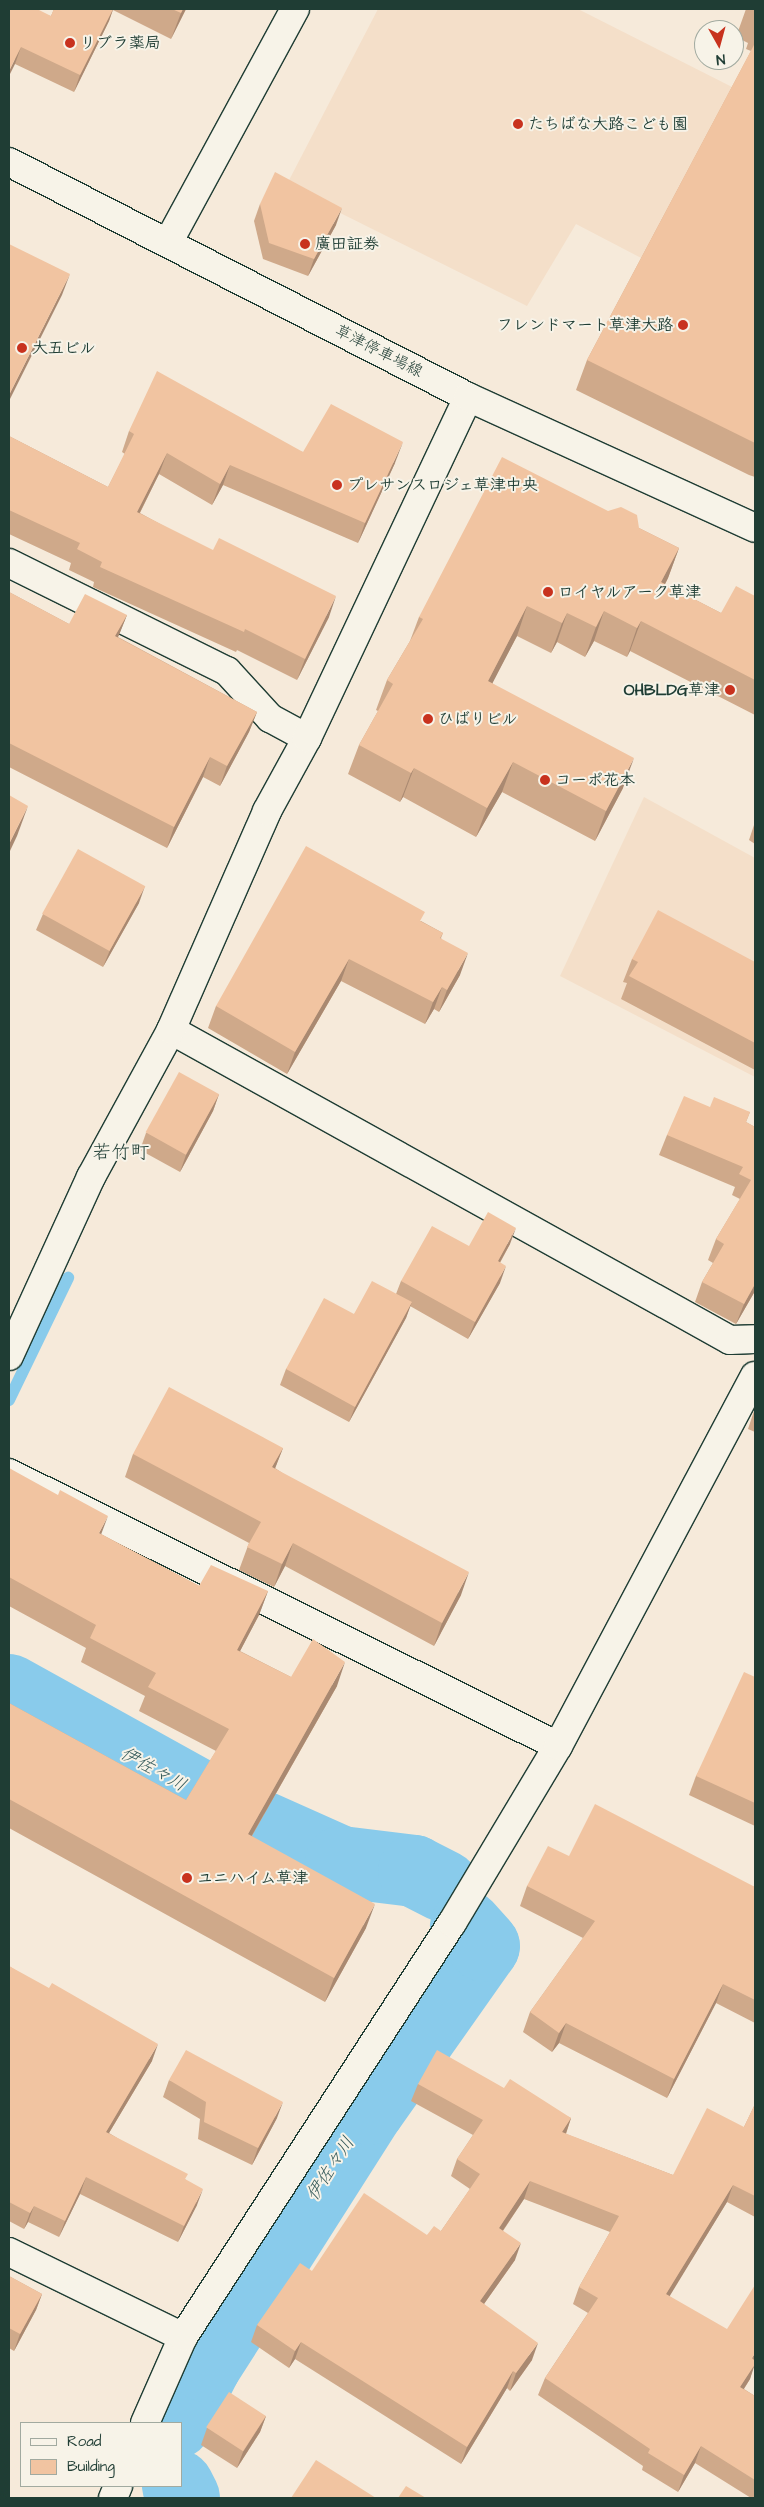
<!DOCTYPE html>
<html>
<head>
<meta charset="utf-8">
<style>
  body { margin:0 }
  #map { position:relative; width:764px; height:2507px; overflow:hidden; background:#f6eada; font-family:"Architects Daughter","Klee One",sans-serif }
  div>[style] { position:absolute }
  .built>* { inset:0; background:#f4dfc9 }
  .stream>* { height:12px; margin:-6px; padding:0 6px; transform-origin:6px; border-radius:6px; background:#89cbeb }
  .river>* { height:72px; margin:-36px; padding:0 36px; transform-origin:36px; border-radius:36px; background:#89cbeb }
  .roads { filter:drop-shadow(1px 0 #1f3d34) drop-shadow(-1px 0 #1f3d34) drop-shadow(0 1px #1f3d34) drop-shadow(0 -1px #1f3d34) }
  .minor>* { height:28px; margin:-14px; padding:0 14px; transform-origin:14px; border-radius:14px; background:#f7f3e8 }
  .major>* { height:28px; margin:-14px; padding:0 14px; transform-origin:14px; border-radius:14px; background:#f7f3e8 }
  .wall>* { inset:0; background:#cfa98a }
  .shaded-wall>* { inset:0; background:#a98971 }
  .building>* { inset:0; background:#f1c4a1; transform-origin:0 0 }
  .dots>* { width:14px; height:14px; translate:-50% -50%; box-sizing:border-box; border:2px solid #f7f3e8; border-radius:50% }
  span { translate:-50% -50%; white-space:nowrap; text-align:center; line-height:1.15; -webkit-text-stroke:4px #f7f3e8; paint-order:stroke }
  .poi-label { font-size:16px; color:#1f3d34; font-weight:700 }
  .left { translate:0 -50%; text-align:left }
  .right { translate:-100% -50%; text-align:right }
  .street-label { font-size:16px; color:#1f3d34 }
  .water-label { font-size:18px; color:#345959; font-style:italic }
  .quarter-label { font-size:19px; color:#1f3d34 }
  .frame { position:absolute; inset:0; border:10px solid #1f3d34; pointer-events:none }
  .legend { position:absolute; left:20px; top:2422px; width:162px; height:65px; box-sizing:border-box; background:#f7f3e8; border:1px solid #a1aaa0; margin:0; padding:6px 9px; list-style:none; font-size:15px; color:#1f3d34 }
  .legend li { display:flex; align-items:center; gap:10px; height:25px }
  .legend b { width:25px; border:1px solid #a1aaa0 }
  .north { position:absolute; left:694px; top:20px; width:50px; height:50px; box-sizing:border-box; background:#f7f3e8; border:1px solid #a1aaa0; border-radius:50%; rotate:173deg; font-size:14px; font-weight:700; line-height:20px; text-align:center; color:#1f3d34 }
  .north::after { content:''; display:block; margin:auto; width:18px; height:22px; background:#c8321e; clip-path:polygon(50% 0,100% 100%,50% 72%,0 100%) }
</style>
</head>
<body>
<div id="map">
  <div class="built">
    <div style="clip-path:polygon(378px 9px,578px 9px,736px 89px,645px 260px,576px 224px,527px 306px,286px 186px)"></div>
    <div style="clip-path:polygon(644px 797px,755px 858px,755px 1077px,560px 976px)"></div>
  </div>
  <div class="stream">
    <div style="left:9px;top:1400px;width:136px;rotate:-64.2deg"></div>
  </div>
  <div class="river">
    <div style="left:9px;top:1690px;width:252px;rotate:29deg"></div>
    <div style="left:229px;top:1812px;width:123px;rotate:24.1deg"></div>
    <div style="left:341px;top:1862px;width:74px;rotate:7deg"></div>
    <div style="left:414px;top:1871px;width:33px;rotate:27deg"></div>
    <div style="left:176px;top:2423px;width:64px;rotate:-63deg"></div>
    <div style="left:205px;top:2366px;width:305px;rotate:-57.5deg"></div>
    <div style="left:369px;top:2109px;width:199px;rotate:-54.8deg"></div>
    <div style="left:484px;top:1946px;width:27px;rotate:-132deg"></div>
    <div style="left:178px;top:2486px;width:13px;rotate:63deg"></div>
  </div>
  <div class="roads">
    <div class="minor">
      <div style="left:169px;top:241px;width:264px;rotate:-61.5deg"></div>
      <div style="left:9px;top:563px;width:243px;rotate:26.4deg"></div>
      <div style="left:227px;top:671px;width:64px;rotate:47.5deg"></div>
      <div style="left:270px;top:718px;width:42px;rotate:28.4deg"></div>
      <div style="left:171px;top:1030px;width:639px;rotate:29.01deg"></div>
      <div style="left:730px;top:1340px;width:25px;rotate:-2deg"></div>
      <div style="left:9px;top:1356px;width:197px;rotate:-65.4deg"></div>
      <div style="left:91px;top:1177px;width:167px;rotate:-61.4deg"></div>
      <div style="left:171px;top:1030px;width:239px;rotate:-66.3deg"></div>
      <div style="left:267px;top:811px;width:83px;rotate:-61.3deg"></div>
      <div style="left:307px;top:738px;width:377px;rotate:-64.7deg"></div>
      <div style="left:9px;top:1473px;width:613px;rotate:26.44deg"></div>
      <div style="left:9px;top:2252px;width:194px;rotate:26deg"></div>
      <div style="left:145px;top:2423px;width:94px;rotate:-66.2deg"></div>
      <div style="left:183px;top:2337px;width:494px;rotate:-57deg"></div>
      <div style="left:452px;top:1923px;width:206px;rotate:-59.1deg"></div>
      <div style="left:558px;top:1746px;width:419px;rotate:-62deg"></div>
      <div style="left:113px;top:2498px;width:13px;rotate:-67deg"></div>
    </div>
    <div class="major">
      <div style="left:9px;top:162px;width:516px;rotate:27.11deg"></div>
      <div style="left:468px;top:397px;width:315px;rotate:24.5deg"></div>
    </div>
  </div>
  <div class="wall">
    <div style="clip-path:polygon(9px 9px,51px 16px,54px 9px,186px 9px,171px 39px,113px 10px,109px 21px,74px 92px,15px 64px)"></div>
    <div style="clip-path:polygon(746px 9px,755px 9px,755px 477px,749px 475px,576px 390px,587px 360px,751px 51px,746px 49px,748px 43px,736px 37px)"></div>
    <div style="clip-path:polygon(260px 204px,336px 225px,308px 276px,263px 259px,254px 221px)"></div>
    <div style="clip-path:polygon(129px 431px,395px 463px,358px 543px,223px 485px,212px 505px,159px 474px,140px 513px,329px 617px,297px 680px,237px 650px,236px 652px,93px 587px,94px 582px,69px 570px,71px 563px,9px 534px,9px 436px,108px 487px,125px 454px,122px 452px)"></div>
    <div style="clip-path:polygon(639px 528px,679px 548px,668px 578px,665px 584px,721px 613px,755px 596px,755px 715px,630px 651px,627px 657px,594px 641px,585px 657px,557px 642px,551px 653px,517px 636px,492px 683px,623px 788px,595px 841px,502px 792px,476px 837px,403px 797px,400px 802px,348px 774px,359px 745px,378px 711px,376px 710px,387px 680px,410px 641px,419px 617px)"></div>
    <div style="clip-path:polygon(9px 592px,69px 624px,127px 615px,118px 637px,257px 712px,249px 732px,220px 786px,203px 777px,167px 848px,9px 767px)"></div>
    <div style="clip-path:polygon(755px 822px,755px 844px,749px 840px)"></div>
    <div style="clip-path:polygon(139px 903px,103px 967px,36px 930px,43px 914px)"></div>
    <div style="clip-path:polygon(421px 921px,443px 933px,441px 938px,460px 975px,439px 1012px,434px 1009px,425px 1024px,341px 981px,287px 1074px,208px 1028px,216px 1006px)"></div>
    <div style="clip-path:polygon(632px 959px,755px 962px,755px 1070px,621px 999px,627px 983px,623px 982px)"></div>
    <div style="clip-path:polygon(219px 1094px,213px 1111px,180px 1172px,140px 1150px,146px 1133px)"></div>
    <div style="clip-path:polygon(710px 1107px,750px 1112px,746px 1122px,755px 1127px,755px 1291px,736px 1324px,695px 1302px,702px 1282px,713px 1263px,708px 1260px,716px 1239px,740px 1199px,732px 1195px,735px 1187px,659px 1155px,667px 1135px)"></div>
    <div style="clip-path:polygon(510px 1244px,500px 1263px,500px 1283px,468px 1339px,410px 1306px,406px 1318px,349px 1422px,280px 1385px,286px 1369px,354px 1314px,396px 1294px,401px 1281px,469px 1246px)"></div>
    <div style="clip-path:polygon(755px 1408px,755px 1432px,748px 1429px)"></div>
    <div style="clip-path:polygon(283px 1448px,275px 1468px,461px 1595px,434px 1646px,285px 1566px,274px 1587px,239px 1570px,249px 1543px,125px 1477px,133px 1454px)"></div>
    <div style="clip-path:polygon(9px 1468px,101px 1534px,199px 1586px,268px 1591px,259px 1615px,240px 1651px,291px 1677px,337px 1686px,252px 1836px,366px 1928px,325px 2002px,9px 1828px,9px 1703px,186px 1800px,216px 1751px,139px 1711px,145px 1696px,81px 1662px,86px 1648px,9px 1606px)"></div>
    <div style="clip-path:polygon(755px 1677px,755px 1826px,689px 1795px,696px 1776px)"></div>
    <div style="clip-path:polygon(569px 1856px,755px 1887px,755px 2023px,716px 2003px,667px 2098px,559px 2043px,552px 2052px,523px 2032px,530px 2012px,583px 1938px,520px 1906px,527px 1886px)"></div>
    <div style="clip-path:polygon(9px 1966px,152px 2061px,109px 2133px,186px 2180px,197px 2205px,178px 2242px,80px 2194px,59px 2237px,28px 2222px,24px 2229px,9px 2221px)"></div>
    <div style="clip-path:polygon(169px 2080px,277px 2118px,252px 2165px,198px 2139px,200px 2119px,163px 2097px)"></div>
    <div style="clip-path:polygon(418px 2084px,504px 2088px,571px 2118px,566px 2134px,673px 2175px,744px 2127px,755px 2104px,755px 2217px,727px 2202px,669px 2296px,755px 2360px,750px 2379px,744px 2389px,755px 2396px,755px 2498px,751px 2498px,695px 2463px,678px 2492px,642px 2470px,643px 2466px,538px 2395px,545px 2378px,588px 2313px,573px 2304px,579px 2287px,610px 2232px,524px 2199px,503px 2231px,515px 2260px,484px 2304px,532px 2360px,510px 2391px,507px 2388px,461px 2464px,295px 2359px,289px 2368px,251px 2342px,257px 2325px,312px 2271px,427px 2235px,441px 2231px,470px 2189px,451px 2176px,457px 2159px,473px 2135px,411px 2101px)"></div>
    <div style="clip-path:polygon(9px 2276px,42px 2294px,36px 2310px,14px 2351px,9px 2348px)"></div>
    <div style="clip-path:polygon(266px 2416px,260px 2432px,237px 2468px,201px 2445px,207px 2428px)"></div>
  </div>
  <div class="shaded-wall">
    <div style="clip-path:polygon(113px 9px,109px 21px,74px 92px,80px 75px)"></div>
    <div style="clip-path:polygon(183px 9px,186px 9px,171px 39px,181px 13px)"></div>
    <div style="clip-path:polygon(21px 47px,15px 64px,9px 76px,9px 71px)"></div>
    <div style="clip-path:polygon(342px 208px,336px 225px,308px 276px,314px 259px)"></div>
    <div style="clip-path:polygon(70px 274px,62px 295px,9px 401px,9px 395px)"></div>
    <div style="clip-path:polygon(403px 442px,395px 463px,358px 543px,365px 523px)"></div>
    <div style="clip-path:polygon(167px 453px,159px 474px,130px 532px,137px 512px)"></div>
    <div style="clip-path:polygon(230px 465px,223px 485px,212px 505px,220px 484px)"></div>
    <div style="clip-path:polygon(679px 548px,668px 578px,651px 612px,661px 582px)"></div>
    <div style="clip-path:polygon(336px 596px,329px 617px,297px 680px,305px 659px)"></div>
    <div style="clip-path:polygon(527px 606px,517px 636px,478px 711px,488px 681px)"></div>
    <div style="clip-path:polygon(604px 611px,594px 641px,585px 657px,596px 627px)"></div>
    <div style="clip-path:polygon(567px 613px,557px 642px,551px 653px,562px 623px)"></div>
    <div style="clip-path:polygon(127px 615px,119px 635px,107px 656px,115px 636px)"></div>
    <div style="clip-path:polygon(641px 621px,630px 651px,627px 657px,637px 628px)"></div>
    <div style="clip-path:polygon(257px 712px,249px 732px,220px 786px,227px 766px)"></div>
    <div style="clip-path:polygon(210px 757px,203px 777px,167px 848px,174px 827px)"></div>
    <div style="clip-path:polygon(634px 758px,623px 788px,595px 841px,606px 811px)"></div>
    <div style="clip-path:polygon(513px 762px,502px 792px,476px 837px,487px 808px)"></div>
    <div style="clip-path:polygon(414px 768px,403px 797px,400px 802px,411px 773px)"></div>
    <div style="clip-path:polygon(28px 806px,17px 836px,9px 853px,9px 844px)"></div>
    <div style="clip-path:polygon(145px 886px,139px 903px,103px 967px,110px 950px)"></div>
    <div style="clip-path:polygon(468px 953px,460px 975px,439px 1012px,447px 990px)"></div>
    <div style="clip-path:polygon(349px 959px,341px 981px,287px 1074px,295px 1052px)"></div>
    <div style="clip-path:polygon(442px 987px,434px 1009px,425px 1024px,433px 1002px)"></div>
    <div style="clip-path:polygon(219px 1094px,213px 1111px,180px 1172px,186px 1155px)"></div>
    <div style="clip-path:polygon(516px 1228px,510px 1244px,491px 1278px,498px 1261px)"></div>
    <div style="clip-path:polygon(506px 1266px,500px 1283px,468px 1339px,475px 1322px)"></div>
    <div style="clip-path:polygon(755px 1284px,755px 1291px,736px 1324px,744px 1304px)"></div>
    <div style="clip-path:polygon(412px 1302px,406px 1318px,349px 1422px,355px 1407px)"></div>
    <div style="clip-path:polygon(283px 1448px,274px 1471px,272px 1467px)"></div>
    <div style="clip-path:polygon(108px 1516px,99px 1540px,99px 1533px)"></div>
    <div style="clip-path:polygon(293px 1543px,285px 1566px,274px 1587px,282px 1564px)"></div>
    <div style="clip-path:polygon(469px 1572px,461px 1595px,434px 1646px,442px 1623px)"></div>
    <div style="clip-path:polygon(268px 1591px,259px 1615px,228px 1674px,237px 1650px)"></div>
    <div style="clip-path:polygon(345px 1662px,337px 1686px,239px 1858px,248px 1834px)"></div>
    <div style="clip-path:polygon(375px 1904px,366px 1928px,325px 2002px,334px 1978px)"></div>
    <div style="clip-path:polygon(723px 1984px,716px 2003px,667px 2098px,674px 2079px)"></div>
    <div style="clip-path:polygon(566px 2023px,559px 2043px,552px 2052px,559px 2033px)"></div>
    <div style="clip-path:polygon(158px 2044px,152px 2061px,100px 2148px,106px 2132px)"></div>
    <div style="clip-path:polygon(283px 2102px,277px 2118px,252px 2165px,258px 2148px)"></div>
    <div style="clip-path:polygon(571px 2118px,565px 2136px,562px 2132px)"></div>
    <div style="clip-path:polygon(86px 2177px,80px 2194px,59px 2237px,65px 2221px)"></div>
    <div style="clip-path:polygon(530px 2181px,524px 2199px,493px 2245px,499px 2228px)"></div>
    <div style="clip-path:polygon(733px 2185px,727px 2202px,660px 2312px,666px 2294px)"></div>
    <div style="clip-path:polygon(203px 2189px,197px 2205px,178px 2242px,184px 2226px)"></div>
    <div style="clip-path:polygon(34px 2206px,28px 2222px,24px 2229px,30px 2213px)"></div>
    <div style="clip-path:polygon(521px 2243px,515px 2260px,474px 2318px,480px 2301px)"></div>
    <div style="clip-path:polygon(42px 2294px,36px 2310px,14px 2351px,20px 2334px)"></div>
    <div style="clip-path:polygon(301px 2342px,295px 2359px,289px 2368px,295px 2351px)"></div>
    <div style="clip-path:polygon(538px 2343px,532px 2360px,510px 2391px,516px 2373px)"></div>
    <div style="clip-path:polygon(755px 2353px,755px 2360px,746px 2375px,752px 2358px)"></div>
    <div style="clip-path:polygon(755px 2364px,750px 2379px,734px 2404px,740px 2387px)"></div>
    <div style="clip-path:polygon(513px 2371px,507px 2388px,461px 2464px,467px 2447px)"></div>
    <div style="clip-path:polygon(266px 2416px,260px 2432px,237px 2468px,243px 2452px)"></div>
    <div style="clip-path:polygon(701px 2446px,695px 2463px,678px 2492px,684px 2475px)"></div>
  </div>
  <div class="building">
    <div style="clip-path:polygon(9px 9px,37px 9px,51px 16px,54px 9px,113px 9px,80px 75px,21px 47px,9px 71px)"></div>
    <div style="clip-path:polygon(172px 9px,183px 9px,181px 13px)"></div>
    <div style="clip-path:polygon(755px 43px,755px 443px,587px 360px)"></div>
    <div style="clip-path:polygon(275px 172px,342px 208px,314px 259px,269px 243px,260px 204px)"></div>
    <div style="clip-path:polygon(9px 244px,70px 274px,9px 395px)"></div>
    <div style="clip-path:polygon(157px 371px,303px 452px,331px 404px,403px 442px,365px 523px,230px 465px,220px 484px,167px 453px,137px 512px,213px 550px,219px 538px,336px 596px,305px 659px,245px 629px,244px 632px,100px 567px,102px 562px,77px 549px,80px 543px,9px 510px,9px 436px,108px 487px,134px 434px,129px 431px)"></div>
    <div style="clip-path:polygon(502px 457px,608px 511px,621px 507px,637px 515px,639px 528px,679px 548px,661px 582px,721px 613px,736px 586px,755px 596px,755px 680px,641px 621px,637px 628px,604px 611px,596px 627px,567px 613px,562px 623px,527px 606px,488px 681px,634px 758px,606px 811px,513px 762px,487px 808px,414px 768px,411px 773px,359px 745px,393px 684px,387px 680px,423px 619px,419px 617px)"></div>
    <div style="clip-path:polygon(9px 592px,69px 624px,85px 594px,127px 615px,115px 636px,257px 712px,227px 766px,210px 757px,174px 827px,9px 743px)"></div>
    <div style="clip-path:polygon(9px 795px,28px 806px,9px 844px)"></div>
    <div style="clip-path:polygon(306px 846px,425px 912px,420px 921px,443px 933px,440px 938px,468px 953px,447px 990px,442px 987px,433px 1002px,349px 959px,295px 1052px,216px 1006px)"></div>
    <div style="left:78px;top:849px;width:77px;height:74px;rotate:29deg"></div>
    <div style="clip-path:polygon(658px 910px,755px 962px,755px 1043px,629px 976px,638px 962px,632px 959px)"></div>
    <div style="left:179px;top:1072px;width:46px;height:69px;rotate:29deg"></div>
    <div style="clip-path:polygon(684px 1096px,710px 1107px,714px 1097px,750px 1112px,746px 1122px,755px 1127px,755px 1284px,744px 1304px,702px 1282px,724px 1244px,716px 1239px,751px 1180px,739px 1174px,743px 1167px,667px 1135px)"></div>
    <div style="clip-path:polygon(488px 1212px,516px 1228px,498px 1261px,506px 1266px,475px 1322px,401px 1281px,432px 1226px,469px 1246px)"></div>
    <div style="clip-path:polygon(372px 1281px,412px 1302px,355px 1407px,286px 1369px,324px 1298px,354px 1314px)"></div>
    <div style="clip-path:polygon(169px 1387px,283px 1448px,272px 1467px,469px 1572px,442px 1623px,293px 1543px,282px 1564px,247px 1547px,261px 1522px,133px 1454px)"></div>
    <div style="clip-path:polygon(9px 1468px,58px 1495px,60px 1490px,108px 1516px,99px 1533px,199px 1586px,211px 1565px,268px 1591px,237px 1650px,291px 1677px,313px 1639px,345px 1662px,248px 1834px,375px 1904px,334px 1978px,9px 1799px,9px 1703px,186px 1800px,229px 1729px,148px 1687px,156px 1673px,90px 1638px,96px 1625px,9px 1577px)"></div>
    <div style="clip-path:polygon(744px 1672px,755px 1677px,755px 1803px,696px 1776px)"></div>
    <div style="clip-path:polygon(595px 1804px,755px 1887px,755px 2000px,723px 1984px,674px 2079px,566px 2023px,559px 2033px,530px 2012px,595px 1921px,527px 1886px,548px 1846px,569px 1856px)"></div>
    <div style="clip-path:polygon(9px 1966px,49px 1988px,52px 1983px,158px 2044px,106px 2132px,188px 2174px,185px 2179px,203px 2189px,184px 2226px,86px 2177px,65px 2221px,34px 2206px,30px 2213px,9px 2202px)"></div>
    <div style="clip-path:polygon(186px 2050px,283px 2102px,258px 2148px,204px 2122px,206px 2102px,169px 2080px)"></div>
    <div style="clip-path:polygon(437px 2050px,504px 2088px,510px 2079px,571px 2118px,562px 2132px,673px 2175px,707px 2108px,744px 2127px,755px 2104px,755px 2196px,733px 2185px,666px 2294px,727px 2329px,755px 2285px,755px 2353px,752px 2358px,755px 2361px,755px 2364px,740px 2387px,755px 2396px,755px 2480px,701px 2446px,684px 2475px,648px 2453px,650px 2449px,545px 2378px,598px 2298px,579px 2287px,619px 2216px,530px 2181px,499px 2228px,521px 2243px,480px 2301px,538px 2343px,516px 2373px,513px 2371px,467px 2447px,301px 2342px,295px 2351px,257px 2325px,300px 2263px,312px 2271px,364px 2193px,427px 2235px,434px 2226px,441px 2231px,480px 2174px,457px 2159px,483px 2120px,418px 2084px)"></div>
    <div style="clip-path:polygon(9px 2276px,42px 2294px,20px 2334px,9px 2328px)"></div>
    <div style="left:229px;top:2392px;width:44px;height:42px;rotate:33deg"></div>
    <div style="clip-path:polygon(316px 2460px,376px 2498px,291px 2498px)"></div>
    <div style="clip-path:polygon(406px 2486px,426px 2498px,398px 2498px)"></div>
  </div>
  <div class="dots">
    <div style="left:70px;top:43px;background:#c8321e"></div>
    <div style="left:518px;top:124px;background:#c8321e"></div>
    <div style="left:305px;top:244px;background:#c8321e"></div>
    <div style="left:683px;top:325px;background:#c8321e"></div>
    <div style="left:22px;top:348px;background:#c8321e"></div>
    <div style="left:337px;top:485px;background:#c8321e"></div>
    <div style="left:548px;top:592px;background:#c8321e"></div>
    <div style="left:730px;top:690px;background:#c8321e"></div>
    <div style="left:428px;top:719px;background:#c8321e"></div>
    <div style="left:545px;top:780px;background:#c8321e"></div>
    <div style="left:187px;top:1878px;background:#c8321e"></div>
  </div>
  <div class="poi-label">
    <span class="left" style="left:80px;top:43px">リブラ薬局</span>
    <span class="left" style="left:528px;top:124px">たちばな大路こども園</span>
    <span class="left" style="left:315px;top:244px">廣田証券</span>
    <span class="right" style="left:673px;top:325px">フレンドマート草津大路</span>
    <span class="left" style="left:32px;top:348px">大五ビル</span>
    <span class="left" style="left:347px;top:485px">プレサンスロジェ草津中央</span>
    <span class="left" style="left:558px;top:592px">ロイヤルアーク草津</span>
    <span class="right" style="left:720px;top:690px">OHBLDG草津</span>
    <span class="left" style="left:438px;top:719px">ひばりビル</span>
    <span class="left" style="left:555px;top:780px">コーポ花本</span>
    <span class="left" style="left:197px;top:1878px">ユニハイム草津</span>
  </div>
  <div class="street-label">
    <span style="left:379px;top:351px;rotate:27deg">草津停車場線</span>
  </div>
  <div class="water-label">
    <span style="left:153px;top:1770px;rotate:29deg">伊佐々川</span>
    <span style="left:331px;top:2169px;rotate:-57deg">伊佐々川</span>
  </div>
  <div class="quarter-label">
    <span style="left:121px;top:1153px">若竹町</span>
  </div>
  <div class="frame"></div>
  <ul class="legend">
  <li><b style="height:6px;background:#f7f3e8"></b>Road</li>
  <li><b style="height:14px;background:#f1c4a1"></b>Building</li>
  </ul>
  <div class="north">N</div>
</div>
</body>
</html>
